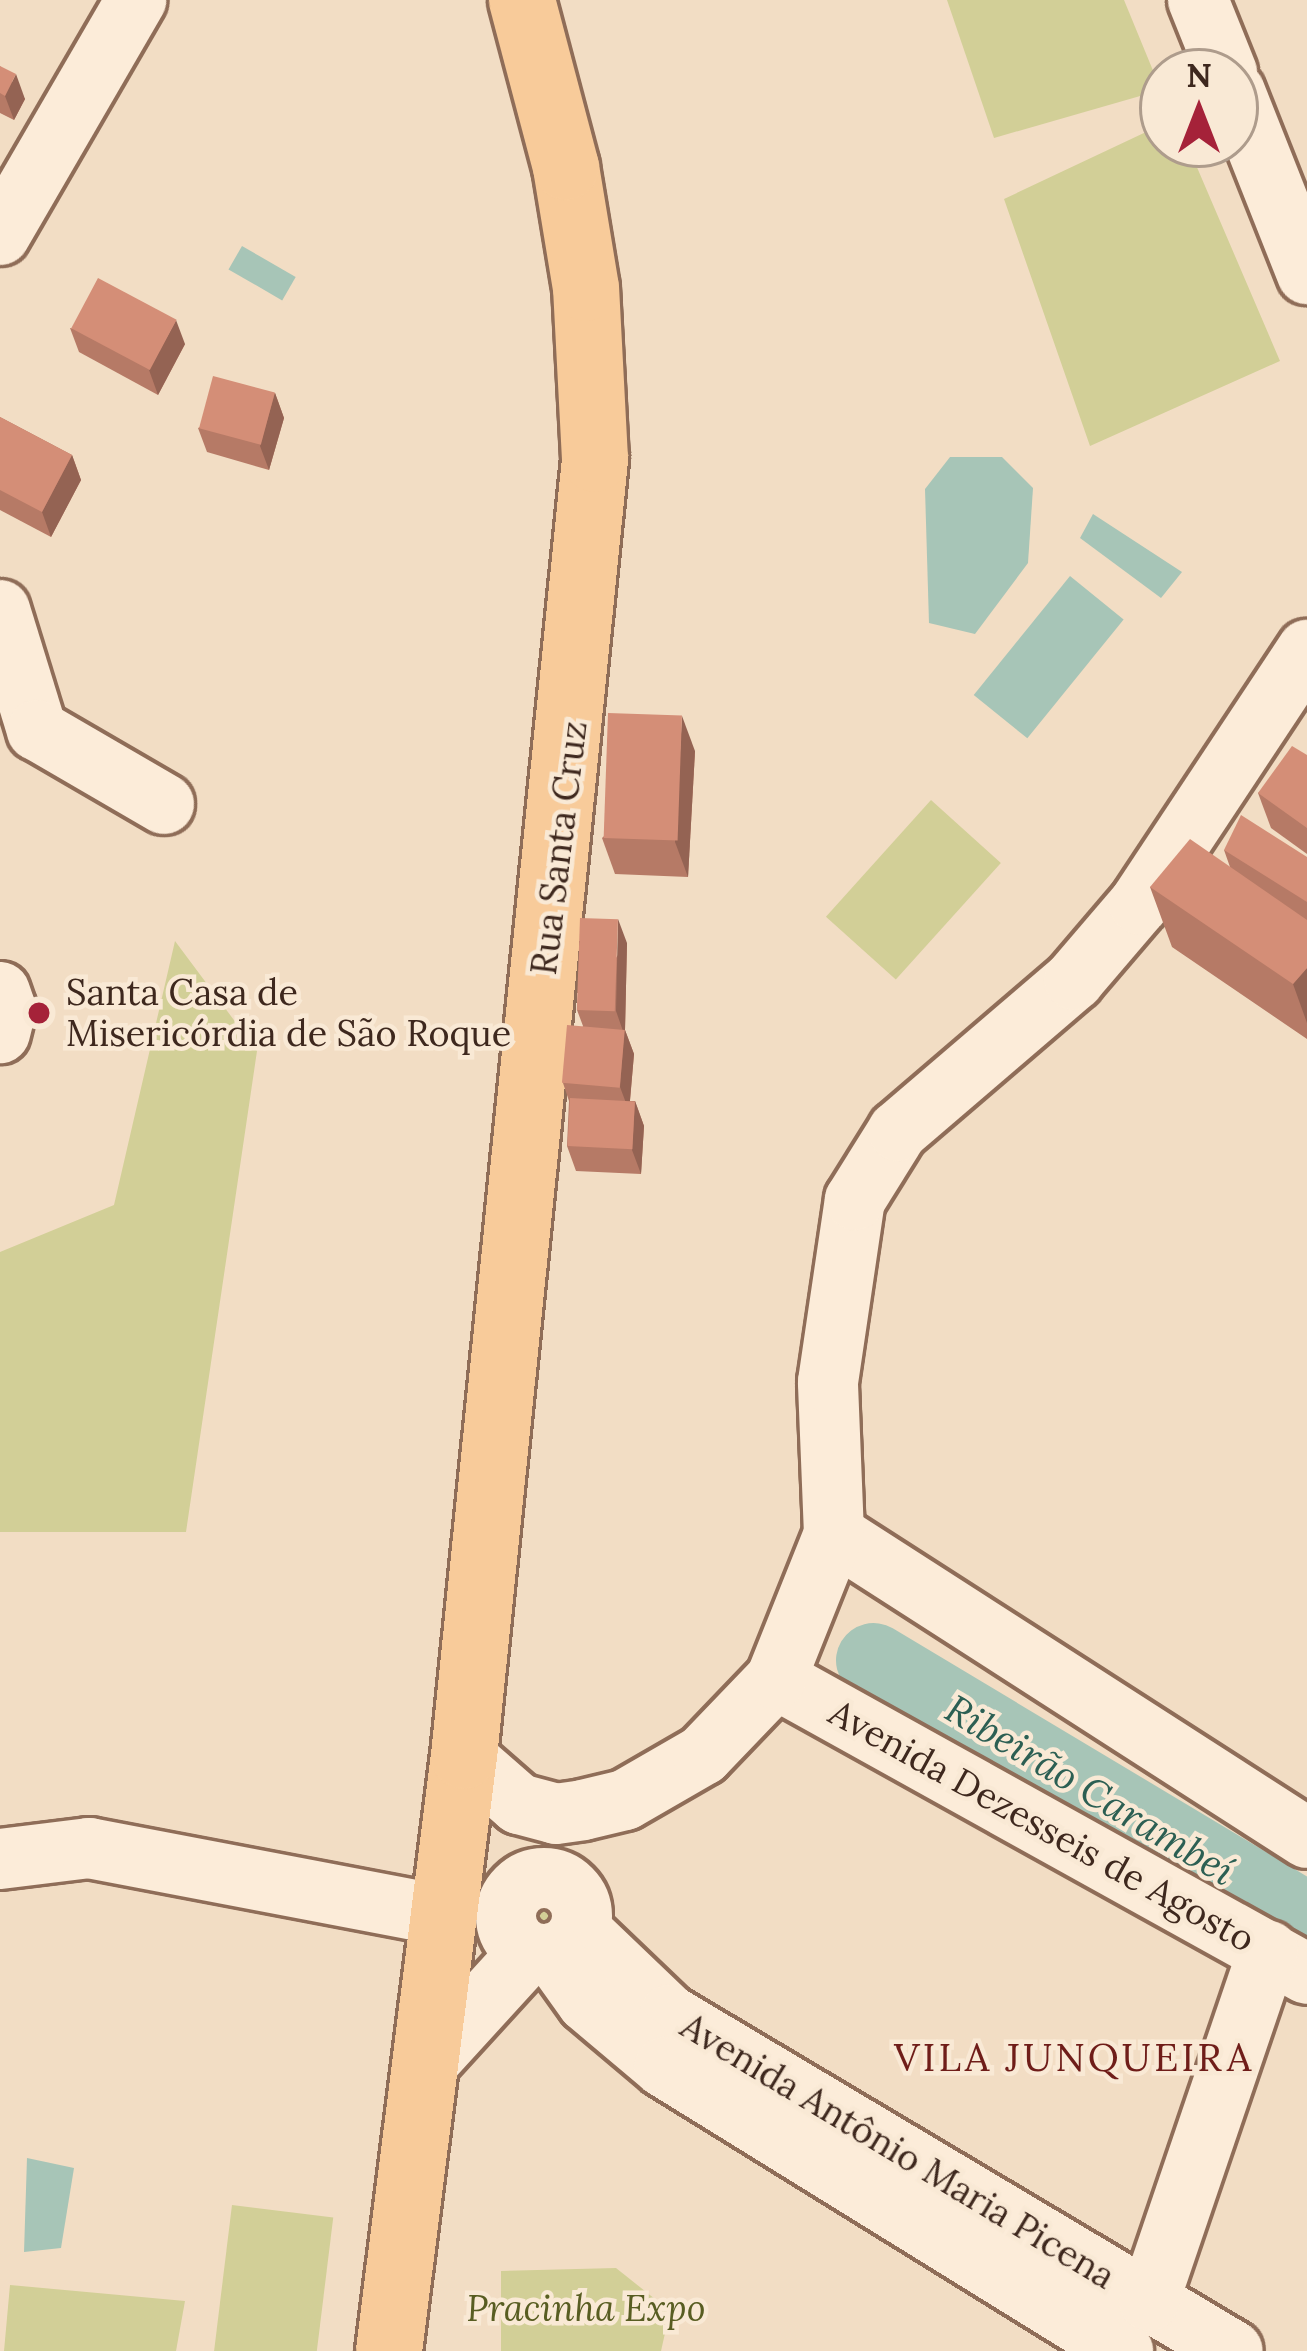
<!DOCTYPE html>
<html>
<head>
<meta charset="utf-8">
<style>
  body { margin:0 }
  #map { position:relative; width:1307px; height:2351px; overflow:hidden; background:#f2ddc4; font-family:Lora,serif }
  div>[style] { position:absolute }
  .green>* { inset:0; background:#d2cf97; transform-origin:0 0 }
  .water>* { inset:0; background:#a7c5b7; transform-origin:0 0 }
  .river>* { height:75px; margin:-37.5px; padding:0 37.5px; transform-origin:37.5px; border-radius:37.5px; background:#a7c5b7 }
  .roads { filter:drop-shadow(3px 0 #8f6d58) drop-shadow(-3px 0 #8f6d58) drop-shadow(0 3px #8f6d58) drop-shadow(0 -3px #8f6d58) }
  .minor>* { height:60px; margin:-30px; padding:0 30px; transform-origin:30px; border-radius:30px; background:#fcecd9 }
  .minor>.ring { margin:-30px; padding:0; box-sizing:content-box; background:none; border:60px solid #fcecd9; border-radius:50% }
  .major>* { height:66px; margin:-33px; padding:0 33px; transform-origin:33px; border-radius:33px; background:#f8cb9a }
  .wall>* { inset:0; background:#b67a66 }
  .shaded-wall>* { inset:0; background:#946353 }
  .building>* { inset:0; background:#d48e77; transform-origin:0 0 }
  .dots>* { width:33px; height:33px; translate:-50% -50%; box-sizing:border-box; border:6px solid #f9e9d5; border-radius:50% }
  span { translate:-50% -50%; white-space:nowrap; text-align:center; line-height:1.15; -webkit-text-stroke:9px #f9e9d5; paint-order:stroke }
  .street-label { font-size:36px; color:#3e281e }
  .poi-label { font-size:36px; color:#3e281e }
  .left { translate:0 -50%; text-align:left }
  .park-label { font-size:36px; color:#585d22; font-style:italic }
  .water-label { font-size:39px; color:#2c5f53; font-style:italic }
  .neighbourhood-label { font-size:39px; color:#6f1d19; letter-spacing:3px }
  .north { position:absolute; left:1139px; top:48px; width:120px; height:120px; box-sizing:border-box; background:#f9e9d5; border:3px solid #ae9c8c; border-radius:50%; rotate:0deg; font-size:33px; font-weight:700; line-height:48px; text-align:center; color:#3e281e }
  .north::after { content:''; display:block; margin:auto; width:42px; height:54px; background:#a52239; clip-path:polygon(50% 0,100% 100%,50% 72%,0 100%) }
</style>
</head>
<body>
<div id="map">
  <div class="green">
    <div style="clip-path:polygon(947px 0,1124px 0,1161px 90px,994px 138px)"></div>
    <div style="clip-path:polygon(1163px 124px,1163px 144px,1187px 144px,1280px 361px,1090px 446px,1004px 199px)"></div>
    <div style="left:931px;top:800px;width:94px;height:157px;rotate:42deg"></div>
    <div style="clip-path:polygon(175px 941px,257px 1051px,186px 1532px,0 1532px,0 1252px,114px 1205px)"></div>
    <div style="clip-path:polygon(546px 1887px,564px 1894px,575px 1917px,517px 1932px,516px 1904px)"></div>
    <div style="left:232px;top:2205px;width:102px;height:147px;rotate:7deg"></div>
    <div style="clip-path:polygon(616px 2268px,670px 2311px,661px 2351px,501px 2351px,501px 2271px)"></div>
    <div style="clip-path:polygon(10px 2285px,185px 2301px,176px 2351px,4px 2351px)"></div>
  </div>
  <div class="water">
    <div style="left:242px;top:246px;width:62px;height:27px;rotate:30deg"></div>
    <div style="clip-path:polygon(950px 457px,1002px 457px,1033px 488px,1028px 563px,975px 634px,929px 623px,925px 489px)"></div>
    <div style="clip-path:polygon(1093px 514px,1182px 572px,1161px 598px,1080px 538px)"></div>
    <div style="left:1070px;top:576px;width:69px;height:153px;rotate:39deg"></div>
    <div style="clip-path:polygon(27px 2158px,74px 2168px,61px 2248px,24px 2252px)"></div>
  </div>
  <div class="river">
    <div style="left:873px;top:1660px;width:506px;rotate:30.92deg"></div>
  </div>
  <div class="roads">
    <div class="minor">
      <div style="left:1198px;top:0;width:78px;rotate:68.1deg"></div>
      <div style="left:1235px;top:92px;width:196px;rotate:68.4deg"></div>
      <div style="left:0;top:235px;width:272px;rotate:-59.9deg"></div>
      <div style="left:0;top:610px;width:126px;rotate:72.9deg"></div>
      <div style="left:37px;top:730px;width:147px;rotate:30.2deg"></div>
      <div style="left:0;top:992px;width:18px;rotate:71deg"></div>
      <div style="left:6px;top:1009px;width:25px;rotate:104deg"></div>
      <div style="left:834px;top:1534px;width:562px;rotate:32.73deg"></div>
      <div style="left:776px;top:1679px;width:607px;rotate:29.05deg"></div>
      <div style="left:464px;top:1756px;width:73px;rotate:41.1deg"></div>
      <div style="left:519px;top:1804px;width:38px;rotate:15deg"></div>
      <div style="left:556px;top:1814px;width:27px;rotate:-8deg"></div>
      <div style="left:583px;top:1810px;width:43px;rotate:-13.4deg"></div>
      <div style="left:625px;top:1800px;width:90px;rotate:-30deg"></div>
      <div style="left:703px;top:1755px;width:105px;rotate:-46.2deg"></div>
      <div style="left:776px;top:1679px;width:156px;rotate:-68.2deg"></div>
      <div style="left:834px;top:1534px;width:152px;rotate:-92.3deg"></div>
      <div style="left:828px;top:1382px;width:184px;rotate:-81.6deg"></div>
      <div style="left:855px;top:1200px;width:81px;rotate:-58.1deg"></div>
      <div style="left:898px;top:1131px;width:232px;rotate:-40.6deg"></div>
      <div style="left:1074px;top:980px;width:100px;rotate:-49.5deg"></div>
      <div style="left:1139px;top:904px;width:305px;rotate:-56.5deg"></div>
      <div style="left:0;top:1859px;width:90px;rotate:-7deg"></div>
      <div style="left:89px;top:1848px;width:358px;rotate:10.8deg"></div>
      <div class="ring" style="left:506px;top:1878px;width:16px;height:16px"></div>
      <div style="left:580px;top:1930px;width:123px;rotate:43.7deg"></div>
      <div style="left:669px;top:2015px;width:656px;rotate:30.78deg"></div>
      <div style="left:552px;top:1953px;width:60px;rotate:54.5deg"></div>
      <div style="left:587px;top:2002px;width:101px;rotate:40.2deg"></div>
      <div style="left:664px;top:2067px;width:540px;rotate:31.75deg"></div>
      <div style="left:425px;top:2066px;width:154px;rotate:-47.6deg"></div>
      <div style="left:1149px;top:2301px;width:370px;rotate:-71.2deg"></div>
    </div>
    <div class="major">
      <div style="left:389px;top:2351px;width:600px;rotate:-82.82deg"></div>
      <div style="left:464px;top:1756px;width:1304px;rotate:-84.23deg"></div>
      <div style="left:595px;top:459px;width:171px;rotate:-93deg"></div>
      <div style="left:586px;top:288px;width:123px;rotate:-99.4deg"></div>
      <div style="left:566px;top:167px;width:173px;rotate:-104.8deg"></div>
    </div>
  </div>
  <div class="wall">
    <div style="clip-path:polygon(0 66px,25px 99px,14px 120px,0 113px)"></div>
    <div style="clip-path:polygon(70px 328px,185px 344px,158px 395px,79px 352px)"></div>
    <div style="clip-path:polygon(275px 393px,284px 418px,269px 470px,207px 452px,198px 428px)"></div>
    <div style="clip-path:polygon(0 417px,72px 455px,81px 480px,51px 537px,0 510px)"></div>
    <div style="clip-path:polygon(695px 751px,688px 877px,615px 874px,602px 838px)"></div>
    <div style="clip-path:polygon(1307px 755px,1307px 854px,1271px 828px,1258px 793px)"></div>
    <div style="clip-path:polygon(1224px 850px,1307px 857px,1307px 1039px,1172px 947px,1150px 887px,1230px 867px)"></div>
    <div style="clip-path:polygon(627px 943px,625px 1030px,634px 1054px,630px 1101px,635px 1101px,644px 1126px,641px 1174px,576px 1171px,567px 1146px,569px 1101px,563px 1083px,583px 1026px,577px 1010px)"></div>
  </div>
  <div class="shaded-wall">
    <div style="clip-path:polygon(16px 74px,25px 99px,14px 120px,5px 96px)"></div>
    <div style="clip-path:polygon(176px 320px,185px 344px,158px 395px,149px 370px)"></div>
    <div style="clip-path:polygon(275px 393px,284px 418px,269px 470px,260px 446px)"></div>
    <div style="clip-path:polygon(72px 455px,81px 480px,51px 537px,42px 512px)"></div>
    <div style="clip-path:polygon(682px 716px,695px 751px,688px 877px,675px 842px)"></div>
    <div style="clip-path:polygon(618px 919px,627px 943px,625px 1030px,634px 1054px,629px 1111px,620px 1087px,624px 1034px,616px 1011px)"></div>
    <div style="clip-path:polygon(1307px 968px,1307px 1023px,1293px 984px)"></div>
    <div style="clip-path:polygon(635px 1101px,644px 1126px,641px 1174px,632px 1150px)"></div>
  </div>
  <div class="building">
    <div style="clip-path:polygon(0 66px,16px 74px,5px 96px,0 93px)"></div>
    <div style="left:98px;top:278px;width:89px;height:57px;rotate:28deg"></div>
    <div style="left:213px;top:376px;width:64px;height:54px;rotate:15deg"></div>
    <div style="clip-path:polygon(0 417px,72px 455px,42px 512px,0 490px)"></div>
    <div style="left:608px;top:713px;width:74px;height:125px;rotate:2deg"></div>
    <div style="clip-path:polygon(1292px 746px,1307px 755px,1307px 828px,1258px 793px)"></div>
    <div style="clip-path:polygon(1241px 815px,1307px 857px,1307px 902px,1224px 850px)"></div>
    <div style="clip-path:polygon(1190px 839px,1307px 920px,1307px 968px,1293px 984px,1150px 887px)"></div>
    <div style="left:580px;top:918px;width:38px;height:92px;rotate:2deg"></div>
    <div style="left:567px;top:1025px;width:58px;height:58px;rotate:5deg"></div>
    <div style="left:570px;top:1098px;width:65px;height:48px;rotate:3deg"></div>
  </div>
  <div class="dots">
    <div style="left:39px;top:1013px;background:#a52239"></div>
  </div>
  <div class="street-label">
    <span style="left:559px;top:848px;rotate:-83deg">Rua Santa Cruz</span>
    <span style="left:1042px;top:1826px;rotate:29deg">Avenida Dezesseis de Agosto</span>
    <span style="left:898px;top:2151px;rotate:31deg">Avenida Antônio Maria Picena</span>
  </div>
  <div class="poi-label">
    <span class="left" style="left:66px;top:1013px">Santa Casa de<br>Misericórdia de São Roque</span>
  </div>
  <div class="park-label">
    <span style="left:586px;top:2309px">Pracinha Expo</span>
  </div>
  <div class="water-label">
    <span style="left:1090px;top:1790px;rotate:31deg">Ribeirão Carambeí</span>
  </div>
  <div class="neighbourhood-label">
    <span style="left:1074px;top:2057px">VILA JUNQUEIRA</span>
  </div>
  <div class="north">N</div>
</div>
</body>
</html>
